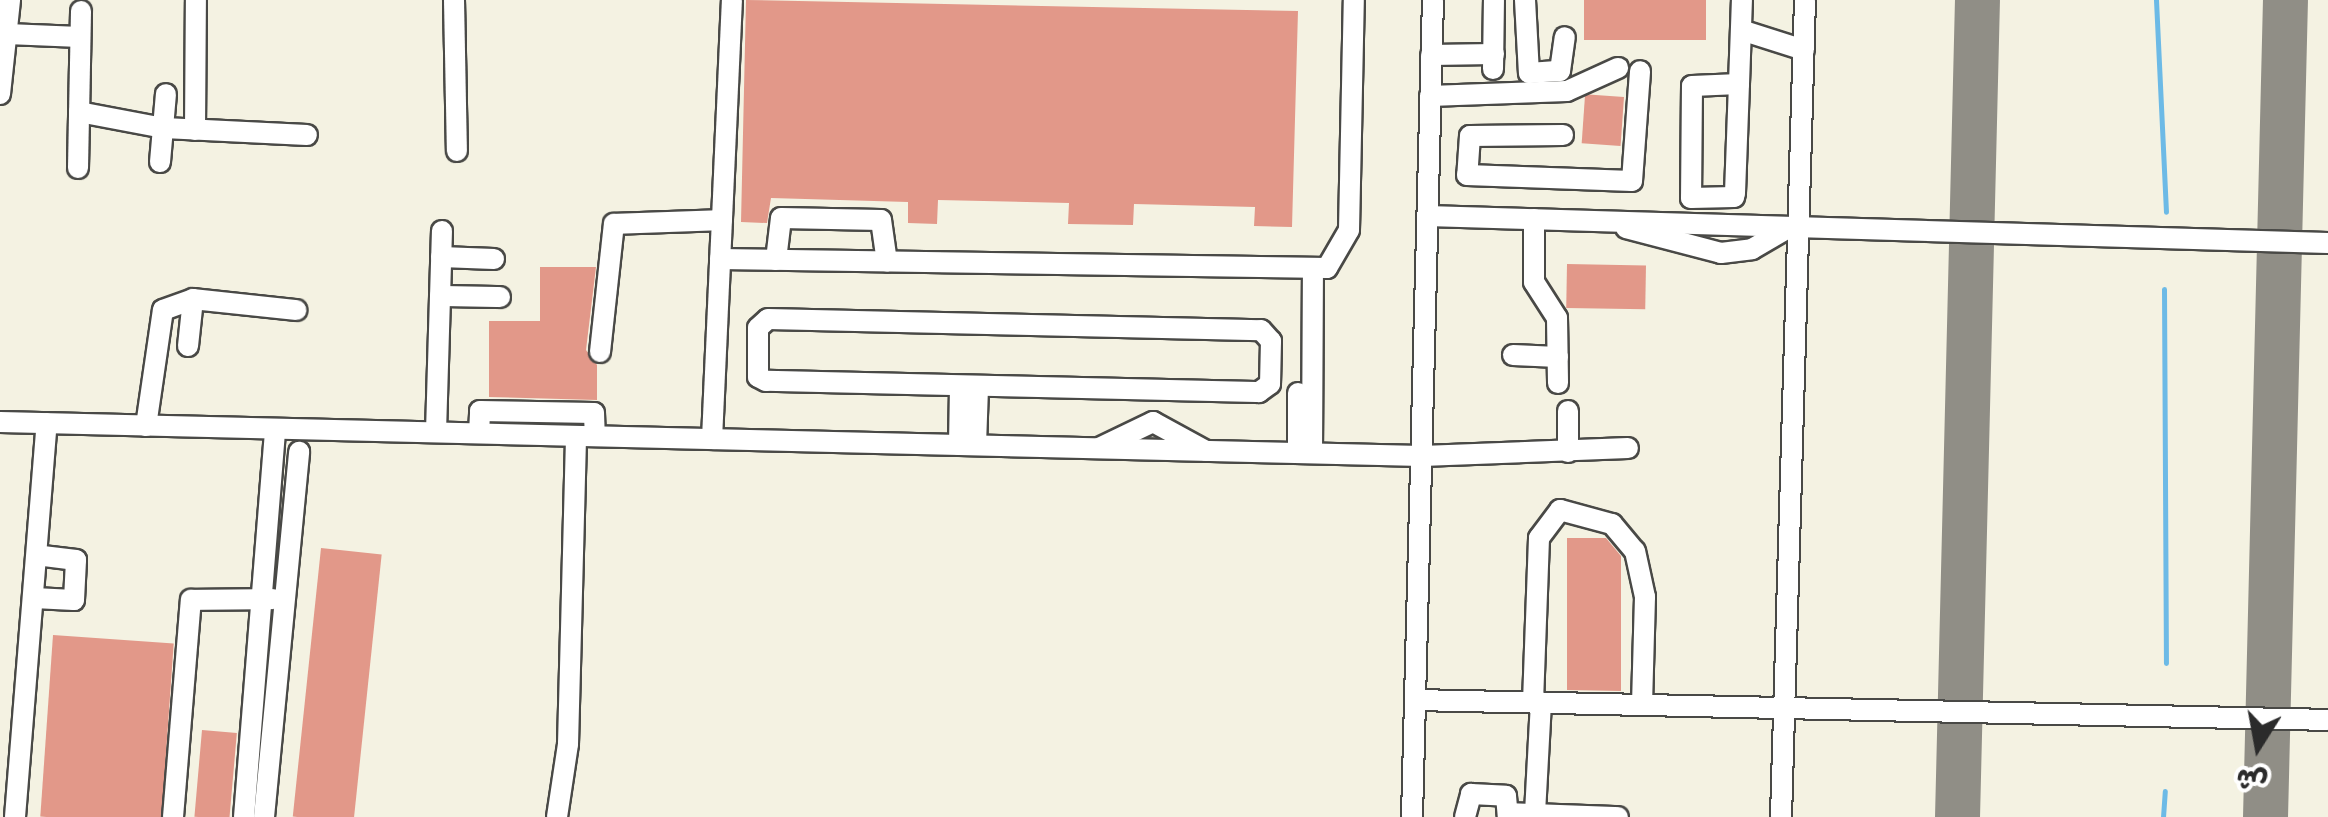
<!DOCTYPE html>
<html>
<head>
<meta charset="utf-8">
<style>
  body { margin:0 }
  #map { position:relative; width:2328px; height:817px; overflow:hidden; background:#f4f2e2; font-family:"Gochi Hand","Playpen Sans Arabic",sans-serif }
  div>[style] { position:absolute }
  .stream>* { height:5px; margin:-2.5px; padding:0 2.5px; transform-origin:2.5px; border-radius:2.5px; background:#6cbae6 }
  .taxiway>* { height:45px; margin:-22.5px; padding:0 22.5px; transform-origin:22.5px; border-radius:22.5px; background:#908e86 }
  .building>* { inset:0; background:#e29889; transform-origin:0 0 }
  .roads { filter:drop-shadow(2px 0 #494946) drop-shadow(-2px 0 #494946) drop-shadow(0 2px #494946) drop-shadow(0 -2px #494946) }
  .minor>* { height:20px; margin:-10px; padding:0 10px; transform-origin:10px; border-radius:10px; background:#fff }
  span { translate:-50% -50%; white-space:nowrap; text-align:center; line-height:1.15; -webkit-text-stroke:10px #fff; paint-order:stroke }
  .north { position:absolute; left:2208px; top:697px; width:100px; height:100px; -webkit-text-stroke:8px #fff; paint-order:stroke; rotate:191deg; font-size:28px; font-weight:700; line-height:40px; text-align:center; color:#2b2b2b }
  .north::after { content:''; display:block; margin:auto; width:35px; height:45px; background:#2b2b2b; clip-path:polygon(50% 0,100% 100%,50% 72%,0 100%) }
</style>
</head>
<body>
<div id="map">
  <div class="stream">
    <div style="left:2156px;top:0;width:212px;rotate:87.3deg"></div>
    <div style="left:2164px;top:289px;width:374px;rotate:89.7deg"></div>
    <div style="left:2163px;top:817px;width:26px;rotate:-86deg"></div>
  </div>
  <div class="taxiway">
    <div style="left:1957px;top:817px;width:817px;rotate:-88.6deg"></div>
    <div style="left:2265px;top:817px;width:817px;rotate:-88.6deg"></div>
  </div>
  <div class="building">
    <div style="clip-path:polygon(746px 0,1298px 11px,1292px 227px,1254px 226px,1255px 207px,1134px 204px,1133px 225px,1068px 224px,1069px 203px,938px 200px,937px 224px,908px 223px,908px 202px,771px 198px,767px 223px,741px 222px)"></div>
    <div style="left:1584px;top:0;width:122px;height:40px"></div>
    <div style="left:1624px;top:97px;width:49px;height:39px;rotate:94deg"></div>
    <div style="left:1567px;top:264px;width:79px;height:44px;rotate:1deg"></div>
    <div style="clip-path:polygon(540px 267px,596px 267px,586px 350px,597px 365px,597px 400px,489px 397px,489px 321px,540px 321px)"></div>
    <div style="clip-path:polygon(1567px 538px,1606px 538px,1621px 556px,1621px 691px,1567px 690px)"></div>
    <div style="left:321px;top:548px;width:61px;height:270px;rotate:6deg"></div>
    <div style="left:53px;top:635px;width:121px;height:182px;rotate:4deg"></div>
    <div style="left:202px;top:730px;width:35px;height:87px;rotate:5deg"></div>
  </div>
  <div class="roads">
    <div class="minor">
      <div style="left:454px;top:0;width:151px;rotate:88.9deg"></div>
      <div style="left:1525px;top:0;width:73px;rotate:86.9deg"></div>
      <div style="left:1529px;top:73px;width:31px;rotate:-4deg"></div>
      <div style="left:1560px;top:71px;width:34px;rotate:-82deg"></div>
      <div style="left:1741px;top:30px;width:66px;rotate:17.6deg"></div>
      <div style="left:7px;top:34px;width:73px;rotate:2.4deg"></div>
      <div style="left:1431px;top:55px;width:63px;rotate:-0.9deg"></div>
      <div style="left:1493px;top:69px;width:69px;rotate:-89.2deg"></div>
      <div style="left:1739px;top:84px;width:47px;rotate:177.6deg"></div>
      <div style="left:1692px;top:86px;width:112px;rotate:90.5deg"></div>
      <div style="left:1691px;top:198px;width:43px;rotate:-1.3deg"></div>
      <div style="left:1734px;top:197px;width:4px;rotate:-76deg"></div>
      <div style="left:1735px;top:193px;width:109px;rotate:-87.9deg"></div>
      <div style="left:1739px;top:84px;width:84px;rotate:-88deg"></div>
      <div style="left:0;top:94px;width:95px;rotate:-83.9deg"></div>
      <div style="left:1430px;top:96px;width:137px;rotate:-2.1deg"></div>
      <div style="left:1567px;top:91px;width:56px;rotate:-24.3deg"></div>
      <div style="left:79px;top:112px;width:86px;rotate:10.7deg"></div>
      <div style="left:164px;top:128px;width:143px;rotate:2.8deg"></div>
      <div style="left:195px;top:130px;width:130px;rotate:-89.6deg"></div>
      <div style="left:1563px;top:135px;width:93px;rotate:179.4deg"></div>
      <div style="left:1470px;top:136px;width:39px;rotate:94deg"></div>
      <div style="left:1467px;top:175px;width:165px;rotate:2.1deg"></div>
      <div style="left:1632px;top:181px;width:110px;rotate:-85.8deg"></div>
      <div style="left:160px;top:162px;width:68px;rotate:-85deg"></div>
      <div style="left:78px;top:168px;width:157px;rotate:-88.9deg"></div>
      <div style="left:1427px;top:216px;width:901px;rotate:1.72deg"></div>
      <div style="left:1534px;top:219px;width:63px;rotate:90deg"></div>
      <div style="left:1534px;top:282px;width:43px;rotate:57.4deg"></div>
      <div style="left:1557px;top:318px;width:65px;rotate:89.1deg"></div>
      <div style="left:1626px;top:228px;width:98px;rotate:14.7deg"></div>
      <div style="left:1721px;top:253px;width:31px;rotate:-7deg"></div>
      <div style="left:1752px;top:249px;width:44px;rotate:-30.1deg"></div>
      <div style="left:441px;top:257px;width:53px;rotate:2.2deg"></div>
      <div style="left:720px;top:259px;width:607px;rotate:0.85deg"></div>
      <div style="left:1327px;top:268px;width:44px;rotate:-59.9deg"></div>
      <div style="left:1349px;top:230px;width:230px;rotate:-88.8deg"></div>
      <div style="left:776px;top:260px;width:42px;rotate:-83.2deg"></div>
      <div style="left:781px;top:218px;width:100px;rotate:1.1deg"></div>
      <div style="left:881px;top:220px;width:42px;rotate:81.9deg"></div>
      <div style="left:440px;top:296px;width:60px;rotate:1deg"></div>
      <div style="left:768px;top:319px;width:493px;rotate:1.3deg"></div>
      <div style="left:1261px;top:330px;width:15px;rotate:48deg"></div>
      <div style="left:1271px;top:341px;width:43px;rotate:91.3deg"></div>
      <div style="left:1270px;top:384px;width:14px;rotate:144deg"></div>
      <div style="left:1259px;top:392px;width:493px;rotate:-178.7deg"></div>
      <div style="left:766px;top:381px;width:9px;rotate:-153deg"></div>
      <div style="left:758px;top:377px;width:49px;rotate:-90deg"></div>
      <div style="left:758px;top:328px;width:13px;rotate:-42deg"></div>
      <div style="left:188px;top:346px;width:47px;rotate:-83.9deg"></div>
      <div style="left:600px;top:352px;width:129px;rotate:-83.8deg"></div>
      <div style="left:614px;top:224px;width:108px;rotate:-2.1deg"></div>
      <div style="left:1513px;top:355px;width:45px;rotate:2.5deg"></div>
      <div style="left:0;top:422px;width:1422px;rotate:1.37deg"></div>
      <div style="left:1422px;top:456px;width:206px;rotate:-2.2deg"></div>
      <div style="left:146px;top:426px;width:117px;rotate:-81.7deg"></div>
      <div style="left:163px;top:310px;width:32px;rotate:-20deg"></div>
      <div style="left:193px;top:299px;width:104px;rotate:6.1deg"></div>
      <div style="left:436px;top:432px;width:201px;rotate:-88.3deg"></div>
      <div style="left:479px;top:433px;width:22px;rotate:-87deg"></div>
      <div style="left:480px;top:411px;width:114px;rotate:1deg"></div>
      <div style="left:594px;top:413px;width:23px;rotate:88deg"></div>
      <div style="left:712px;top:439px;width:439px;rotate:-87.4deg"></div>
      <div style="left:959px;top:445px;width:58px;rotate:-89deg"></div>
      <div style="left:976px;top:445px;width:57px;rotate:-88deg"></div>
      <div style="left:1099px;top:448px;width:60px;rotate:-25.7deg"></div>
      <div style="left:1153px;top:422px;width:60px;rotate:28.7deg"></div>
      <div style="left:1568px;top:452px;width:41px;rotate:-90deg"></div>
      <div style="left:1298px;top:453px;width:60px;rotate:-90deg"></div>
      <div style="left:1312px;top:453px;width:182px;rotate:-89.7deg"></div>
      <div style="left:34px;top:598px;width:40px;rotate:2.9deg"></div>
      <div style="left:74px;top:600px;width:40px;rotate:-87.1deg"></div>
      <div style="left:76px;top:560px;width:38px;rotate:-173deg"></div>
      <div style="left:1415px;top:700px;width:913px;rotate:1.25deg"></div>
      <div style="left:1533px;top:702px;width:164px;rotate:-87.9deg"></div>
      <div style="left:1539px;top:538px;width:35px;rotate:-53deg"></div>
      <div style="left:1560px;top:510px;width:54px;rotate:15.1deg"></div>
      <div style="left:1612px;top:524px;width:35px;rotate:50deg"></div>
      <div style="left:1635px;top:551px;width:47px;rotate:77.7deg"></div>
      <div style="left:1645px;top:597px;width:108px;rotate:91.6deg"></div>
      <div style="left:1508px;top:813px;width:110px;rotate:2.1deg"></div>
      <div style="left:1535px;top:813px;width:111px;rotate:-86.9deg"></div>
      <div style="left:15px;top:817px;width:395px;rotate:-85.4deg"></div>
      <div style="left:173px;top:817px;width:218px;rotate:-85.3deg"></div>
      <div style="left:191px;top:600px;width:82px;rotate:-0.7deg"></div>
      <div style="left:244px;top:817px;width:389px;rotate:-85.4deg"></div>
      <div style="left:264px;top:817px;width:367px;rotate:-84.5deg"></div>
      <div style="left:557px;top:817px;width:74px;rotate:-81.4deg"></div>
      <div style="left:568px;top:744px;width:308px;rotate:-88.5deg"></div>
      <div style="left:1412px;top:817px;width:817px;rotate:-88.53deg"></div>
      <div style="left:1465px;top:817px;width:24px;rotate:-75deg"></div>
      <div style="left:1471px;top:794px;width:35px;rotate:3deg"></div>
      <div style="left:1506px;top:796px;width:21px;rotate:85deg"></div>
      <div style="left:1781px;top:817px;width:817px;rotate:-88.32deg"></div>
    </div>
  </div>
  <div class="north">ش</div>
</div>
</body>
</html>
